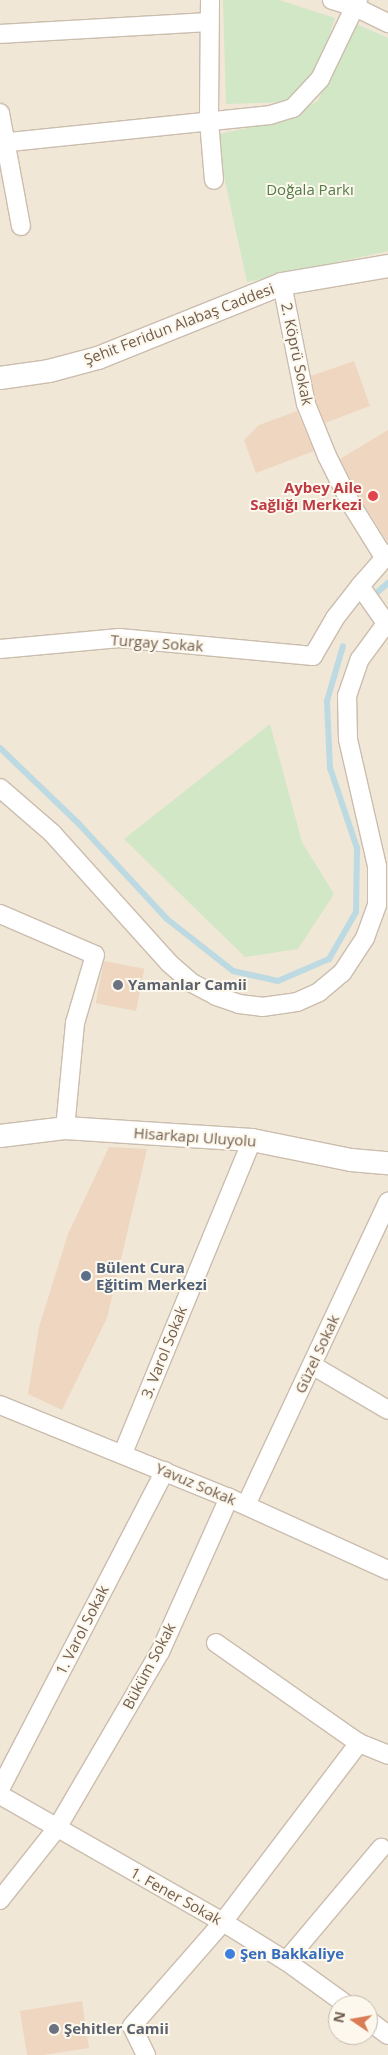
<!DOCTYPE html>
<html>
<head>
<meta charset="utf-8">
<style>
  body { margin:0 }
  #map { position:relative; width:388px; height:2055px; overflow:hidden; background:#faf4e7; font-family:"Open Sans",sans-serif }
  div>[style] { position:absolute }
  .residential>* { inset:0; background:#f1e7d6 }
  .green>* { inset:0; background:#d1e7c6 }
  .stream>* { height:6px; margin:-3px; padding:0 3px; transform-origin:3px; border-radius:3px; background:#bddae2 }
  .building>* { inset:0; background:#eed6c1; transform-origin:0 0 }
  .roads { filter:drop-shadow(1px 0 #cbbdae) drop-shadow(-1px 0 #cbbdae) drop-shadow(0 1px #cbbdae) drop-shadow(0 -1px #cbbdae) }
  .minor>* { height:18px; margin:-9px; padding:0 9px; transform-origin:9px; border-radius:9px; background:#fff }
  .tertiary>* { height:22px; margin:-11px; padding:0 11px; transform-origin:11px; border-radius:11px; background:#fff }
  .dots>* { width:14px; height:14px; translate:-50% -50%; box-sizing:border-box; border:2px solid #fdf8ed; border-radius:50% }
  span { translate:-50% -50%; white-space:nowrap; text-align:center; line-height:1.15; -webkit-text-stroke:4px #fdf8ed; paint-order:stroke }
  .park-label { font-size:15px; color:#547c49 }
  .street-label { font-size:15px; color:#725d4d }
  .health-label { font-size:15px; color:#be3a42; font-weight:700 }
  .right { translate:-100% -50%; text-align:right }
  .worship-label { font-size:15px; color:#5b616d; font-weight:700 }
  .left { translate:0 -50%; text-align:left }
  .service-label { font-size:15px; color:#4e5e75; font-weight:700 }
  .shop-label { font-size:15px; color:#366cbe; font-weight:700 }
  .north { position:absolute; left:328px; top:1995px; width:50px; height:50px; box-sizing:border-box; background:#fdf8ed; border:1px solid #c5baad; border-radius:50%; rotate:282deg; font-size:14px; font-weight:700; line-height:20px; text-align:center; color:#725d4d }
  .north::after { content:''; display:block; margin:auto; width:18px; height:22px; background:#da7d56; clip-path:polygon(50% 0,100% 100%,50% 72%,0 100%) }
</style>
</head>
<body>
<div id="map">
  <div class="residential">
    <div style="clip-path:polygon(evenodd,0 0,388px 0,388px 2055px,0 2055px,0 0,338px 2005px,368px 2005px,368px 2035px,338px 2035px,338px 2005px)"></div>
  </div>
  <div class="green">
    <div style="clip-path:polygon(223px 0,279px 0,335px 18px,316px 77px,287px 102px,226px 104px)"></div>
    <div style="clip-path:polygon(352px 22px,388px 38px,388px 251px,247px 282px,215px 135px,278px 121px,318px 101px)"></div>
    <div style="clip-path:polygon(270px 724px,302px 842px,334px 894px,298px 949px,245px 957px,124px 839px)"></div>
  </div>
  <div class="stream">
    <div style="left:373px;top:596px;width:20px;rotate:-41deg"></div>
    <div style="left:0;top:748px;width:110px;rotate:43.9deg"></div>
    <div style="left:79px;top:824px;width:129px;rotate:47.2deg"></div>
    <div style="left:167px;top:919px;width:84px;rotate:38.2deg"></div>
    <div style="left:233px;top:971px;width:46px;rotate:12.5deg"></div>
    <div style="left:278px;top:981px;width:56px;rotate:-23.3deg"></div>
    <div style="left:329px;top:959px;width:54px;rotate:-60.1deg"></div>
    <div style="left:356px;top:912px;width:64px;rotate:-89.1deg"></div>
    <div style="left:357px;top:848px;width:84px;rotate:-108.6deg"></div>
    <div style="left:330px;top:768px;width:67px;rotate:-92.6deg"></div>
    <div style="left:327px;top:701px;width:57px;rotate:-73.8deg"></div>
  </div>
  <div class="building">
    <div style="clip-path:polygon(354px 361px,370px 406px,325px 423px,316px 401px,311px 376px)"></div>
    <div style="clip-path:polygon(297px 411px,314px 451px,256px 473px,244px 440px,259px 425px)"></div>
    <div style="clip-path:polygon(388px 430px,388px 543px,360px 498px,340px 459px)"></div>
    <div style="left:104px;top:961px;width:41px;height:43px;rotate:11deg"></div>
    <div style="clip-path:polygon(109px 1147px,147px 1149px,107px 1318px,62px 1410px,28px 1394px,39px 1327px,68px 1234px)"></div>
    <div style="clip-path:polygon(82px 2001px,89px 2048px,43px 2055px,27px 2055px,20px 2011px)"></div>
  </div>
  <div class="roads">
    <div class="minor">
      <div style="left:210px;top:0;width:121px;rotate:90.5deg"></div>
      <div style="left:209px;top:121px;width:59px;rotate:85.2deg"></div>
      <div style="left:332px;top:0;width:24px;rotate:17deg"></div>
      <div style="left:355px;top:7px;width:37px;rotate:26deg"></div>
      <div style="left:0;top:34px;width:209px;rotate:-3.3deg"></div>
      <div style="left:0;top:113px;width:115px;rotate:79.5deg"></div>
      <div style="left:0;top:143px;width:271px;rotate:-5.9deg"></div>
      <div style="left:270px;top:115px;width:24px;rotate:-17deg"></div>
      <div style="left:293px;top:108px;width:40px;rotate:-47deg"></div>
      <div style="left:320px;top:79px;width:88px;rotate:-64.3deg"></div>
      <div style="left:282px;top:284px;width:122px;rotate:78.7deg"></div>
      <div style="left:306px;top:404px;width:56px;rotate:68deg"></div>
      <div style="left:327px;top:456px;width:54px;rotate:63.4deg"></div>
      <div style="left:351px;top:504px;width:62px;rotate:58.1deg"></div>
      <div style="left:360px;top:586px;width:45px;rotate:54.9deg"></div>
      <div style="left:0;top:649px;width:120px;rotate:-5.3deg"></div>
      <div style="left:119px;top:638px;width:195px;rotate:5.3deg"></div>
      <div style="left:313px;top:656px;width:44px;rotate:-59.9deg"></div>
      <div style="left:335px;top:618px;width:41px;rotate:-52deg"></div>
      <div style="left:360px;top:586px;width:43px;rotate:-48.8deg"></div>
      <div style="left:0;top:788px;width:69px;rotate:40.9deg"></div>
      <div style="left:52px;top:833px;width:175px;rotate:48deg"></div>
      <div style="left:169px;top:963px;width:30px;rotate:41deg"></div>
      <div style="left:192px;top:983px;width:27px;rotate:28deg"></div>
      <div style="left:216px;top:996px;width:24px;rotate:19deg"></div>
      <div style="left:239px;top:1004px;width:23px;rotate:7deg"></div>
      <div style="left:262px;top:1007px;width:35px;rotate:-8deg"></div>
      <div style="left:297px;top:1002px;width:24px;rotate:-24deg"></div>
      <div style="left:319px;top:992px;width:30px;rotate:-40deg"></div>
      <div style="left:342px;top:973px;width:42px;rotate:-56.7deg"></div>
      <div style="left:365px;top:938px;width:35px;rotate:-70deg"></div>
      <div style="left:377px;top:905px;width:39px;rotate:-90deg"></div>
      <div style="left:377px;top:866px;width:130px;rotate:-102.9deg"></div>
      <div style="left:348px;top:739px;width:43px;rotate:-91.3deg"></div>
      <div style="left:347px;top:696px;width:39px;rotate:-71deg"></div>
      <div style="left:360px;top:659px;width:47px;rotate:-53.6deg"></div>
      <div style="left:0;top:914px;width:103px;rotate:23.3deg"></div>
      <div style="left:95px;top:955px;width:71px;rotate:106.4deg"></div>
      <div style="left:75px;top:1023px;width:105px;rotate:95.4deg"></div>
      <div style="left:312px;top:1365px;width:88px;rotate:30.6deg"></div>
      <div style="left:0;top:1405px;width:247px;rotate:22.1deg"></div>
      <div style="left:229px;top:1498px;width:175px;rotate:24.4deg"></div>
      <div style="left:123px;top:1453px;width:339px;rotate:-67.6deg"></div>
      <div style="left:246px;top:1505px;width:335px;rotate:-64.9deg"></div>
      <div style="left:216px;top:1643px;width:174px;rotate:35deg"></div>
      <div style="left:359px;top:1743px;width:31px;rotate:22deg"></div>
      <div style="left:0;top:1789px;width:358px;rotate:-62.6deg"></div>
      <div style="left:0;top:1795px;width:257px;rotate:29.7deg"></div>
      <div style="left:223px;top:1922px;width:74px;rotate:31.8deg"></div>
      <div style="left:286px;top:1961px;width:75px;rotate:35.8deg"></div>
      <div style="left:0;top:1900px;width:92px;rotate:-51.6deg"></div>
      <div style="left:57px;top:1828px;width:204px;rotate:-59.7deg"></div>
      <div style="left:160px;top:1652px;width:169px;rotate:-65.9deg"></div>
      <div style="left:286px;top:1961px;width:148px;rotate:-49.9deg"></div>
      <div style="left:368px;top:2020px;width:25px;rotate:37deg"></div>
      <div style="left:146px;top:2055px;width:32px;rotate:-116deg"></div>
      <div style="left:132px;top:2026px;width:138px;rotate:-48.8deg"></div>
      <div style="left:223px;top:1922px;width:225px;rotate:-52.8deg"></div>
    </div>
    <div class="tertiary">
      <div style="left:0;top:378px;width:49px;rotate:-8.1deg"></div>
      <div style="left:49px;top:371px;width:51px;rotate:-14.9deg"></div>
      <div style="left:98px;top:358px;width:198px;rotate:-21.9deg"></div>
      <div style="left:282px;top:284px;width:108px;rotate:-9.6deg"></div>
      <div style="left:0;top:1136px;width:65px;rotate:-7deg"></div>
      <div style="left:65px;top:1128px;width:187px;rotate:3.7deg"></div>
      <div style="left:252px;top:1140px;width:101px;rotate:11.4deg"></div>
      <div style="left:351px;top:1160px;width:37px;rotate:5deg"></div>
    </div>
  </div>
  <div class="dots">
    <div style="left:373px;top:496px;background:#e0444e"></div>
    <div style="left:118px;top:985px;background:#6b7280"></div>
    <div style="left:86px;top:1276px;background:#5c6f8a"></div>
    <div style="left:230px;top:1954px;background:#3f7fe0"></div>
    <div style="left:54px;top:2029px;background:#6b7280"></div>
  </div>
  <div class="park-label">
    <span style="left:310px;top:190px">Doğala Parkı</span>
  </div>
  <div class="street-label">
    <span style="left:179px;top:324px;rotate:-21deg">Şehit Feridun Alabaş Caddesi</span>
    <span style="left:297px;top:354px;rotate:78deg">2. Köprü Sokak</span>
    <span style="left:157px;top:643px;rotate:4deg">Turgay Sokak</span>
    <span style="left:195px;top:1137px;rotate:4deg">Hisarkapı Uluyolu</span>
    <span style="left:164px;top:1352px;rotate:-68deg">3. Varol Sokak</span>
    <span style="left:317px;top:1354px;rotate:-65deg">Güzel Sokak</span>
    <span style="left:196px;top:1484px;rotate:23deg">Yavuz Sokak</span>
    <span style="left:82px;top:1630px;rotate:-63deg">1. Varol Sokak</span>
    <span style="left:149px;top:1666px;rotate:-62deg">Büküm Sokak</span>
    <span style="left:176px;top:1896px;rotate:29deg">1. Fener Sokak</span>
  </div>
  <div class="health-label">
    <span class="right" style="left:362px;top:496px">Aybey Aile<br>Sağlığı Merkezi</span>
  </div>
  <div class="worship-label">
    <span class="left" style="left:128px;top:985px">Yamanlar Camii</span>
    <span class="left" style="left:64px;top:2029px">Şehitler Camii</span>
  </div>
  <div class="service-label">
    <span class="left" style="left:96px;top:1276px">Bülent Cura<br>Eğitim Merkezi</span>
  </div>
  <div class="shop-label">
    <span class="left" style="left:240px;top:1954px">Şen Bakkaliye</span>
  </div>
  <div class="north">N</div>
</div>
</body>
</html>
